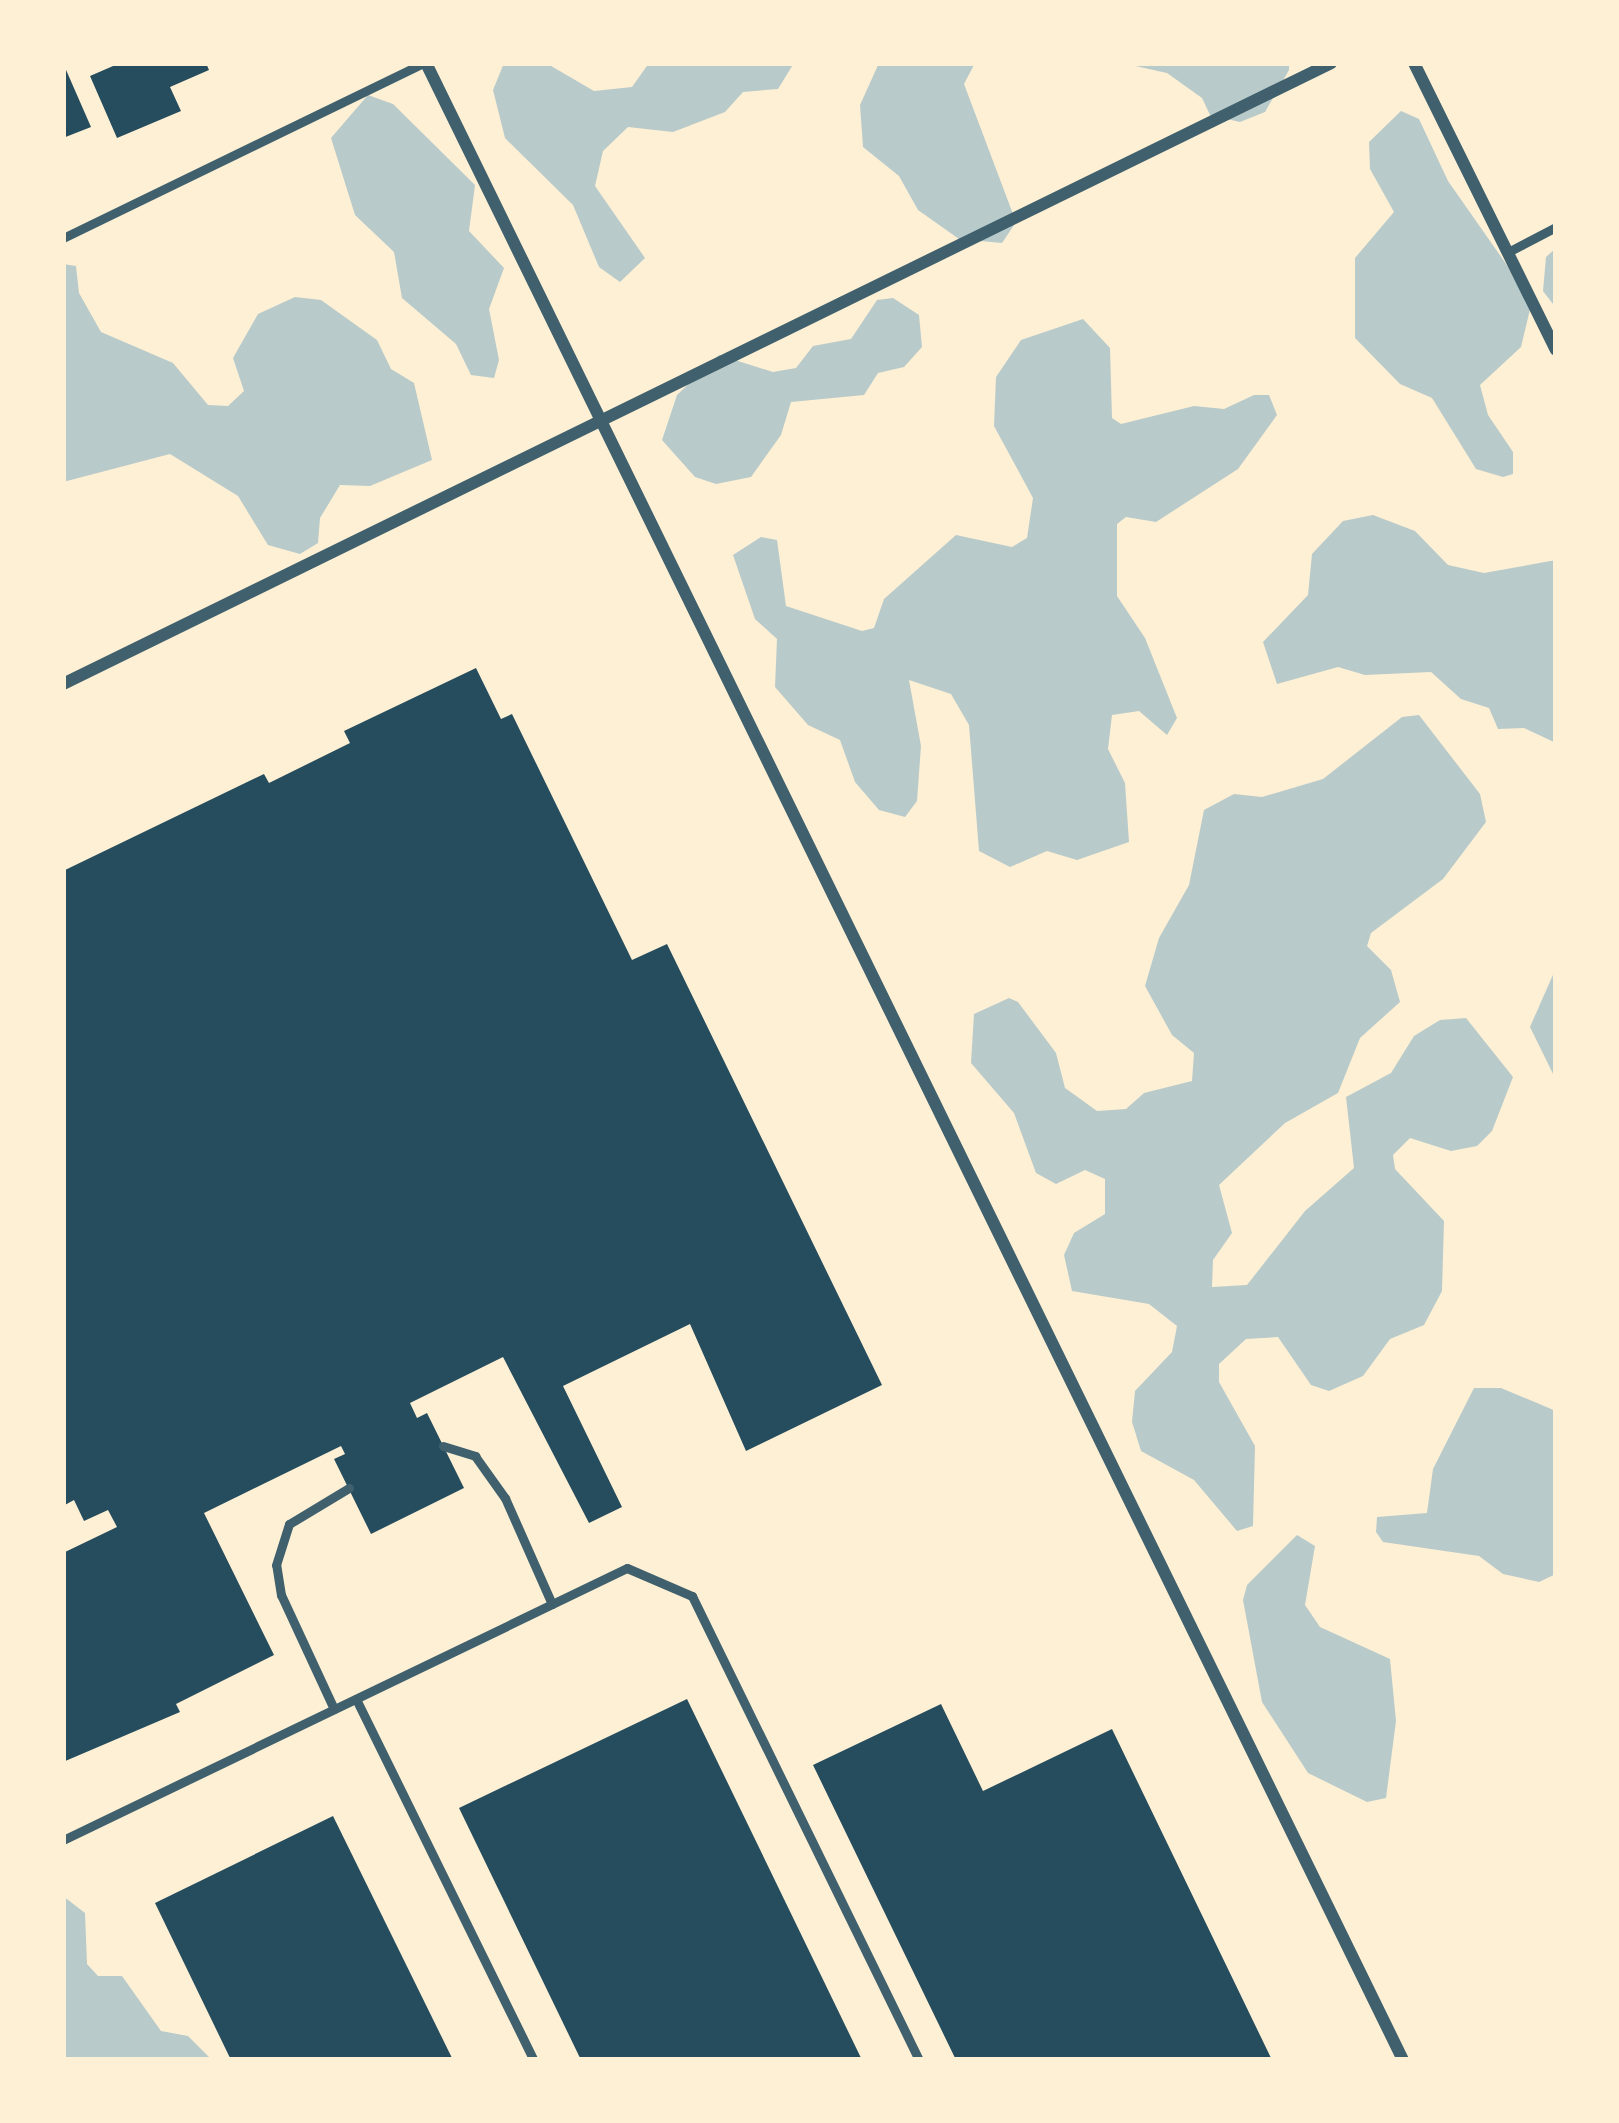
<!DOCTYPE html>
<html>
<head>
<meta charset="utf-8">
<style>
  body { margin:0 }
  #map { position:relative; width:1619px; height:2123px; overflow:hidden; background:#fdf0d5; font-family:Quicksand,sans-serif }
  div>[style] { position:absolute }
  .green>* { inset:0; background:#b9caca }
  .building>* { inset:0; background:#264d5e }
  .service>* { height:9px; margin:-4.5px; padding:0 4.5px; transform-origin:4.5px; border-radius:4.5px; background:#3f606c }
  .minor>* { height:12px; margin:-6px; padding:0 6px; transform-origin:6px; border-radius:6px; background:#3f606c }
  span { translate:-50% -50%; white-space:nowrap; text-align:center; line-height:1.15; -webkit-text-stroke:10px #fdf0d5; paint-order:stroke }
  .frame { position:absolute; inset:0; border:66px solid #fdf0d5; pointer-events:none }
</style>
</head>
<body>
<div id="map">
  <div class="green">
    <div style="clip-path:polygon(504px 63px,546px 63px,594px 91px,632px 87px,649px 63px,794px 63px,778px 89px,743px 92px,725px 112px,673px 132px,628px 127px,603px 151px,595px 186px,645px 258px,620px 282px,599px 267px,573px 205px,505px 138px,493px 90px)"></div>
    <div style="clip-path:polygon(879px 63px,975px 63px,964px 84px,1016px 222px,1002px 243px,959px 239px,918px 210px,899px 176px,863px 147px,860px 105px)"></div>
    <div style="clip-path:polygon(1122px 63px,1289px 63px,1289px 70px,1265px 112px,1240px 122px,1210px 115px,1202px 98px,1167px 73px)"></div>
    <div style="clip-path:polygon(368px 95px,393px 104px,475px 185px,469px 231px,504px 268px,489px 309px,499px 360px,494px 378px,471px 375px,456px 344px,402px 298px,394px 252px,355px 215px,331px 138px)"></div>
    <div style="clip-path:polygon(1401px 111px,1419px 119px,1448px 181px,1532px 301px,1521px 347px,1480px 385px,1488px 415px,1513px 452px,1513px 474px,1503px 477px,1476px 469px,1432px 398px,1400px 384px,1355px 338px,1355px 258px,1394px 212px,1370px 169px,1369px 142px)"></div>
    <div style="clip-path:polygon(1556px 248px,1556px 308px,1543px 291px,1546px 257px)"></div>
    <div style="clip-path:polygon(63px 264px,76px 266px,79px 293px,101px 332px,173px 363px,208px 405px,228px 406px,244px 391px,233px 358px,258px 314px,295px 297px,321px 300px,377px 340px,391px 369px,414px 383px,432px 460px,370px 486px,340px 485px,320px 518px,318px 543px,300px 554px,268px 545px,238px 496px,170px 454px,63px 482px)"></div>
    <div style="clip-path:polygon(893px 298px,919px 315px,922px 347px,904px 367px,878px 373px,864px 395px,791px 402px,781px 435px,751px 477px,716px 484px,695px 477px,662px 440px,677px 395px,719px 355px,773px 372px,796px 368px,813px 346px,851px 339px,877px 300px)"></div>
    <div style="clip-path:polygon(1083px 319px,1110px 348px,1112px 418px,1121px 424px,1194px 406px,1224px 409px,1254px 395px,1269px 395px,1277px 415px,1238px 469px,1156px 522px,1126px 517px,1117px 524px,1117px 596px,1145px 638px,1177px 718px,1167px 735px,1139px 711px,1112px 715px,1108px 749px,1125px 783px,1129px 842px,1077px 860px,1047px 851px,1010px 867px,979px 851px,969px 725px,951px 694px,909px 680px,921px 746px,917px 801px,905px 817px,879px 810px,855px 782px,840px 740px,808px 725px,775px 687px,777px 639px,755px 619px,733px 555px,761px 537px,777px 540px,786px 606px,862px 631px,874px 628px,884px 599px,956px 535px,1012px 547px,1027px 538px,1033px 498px,994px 426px,996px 377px,1021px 340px)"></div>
    <div style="clip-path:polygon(1373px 515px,1415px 531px,1448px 565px,1484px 573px,1556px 560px,1556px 743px,1524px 728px,1498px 729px,1489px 708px,1461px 699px,1431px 672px,1365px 675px,1338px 667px,1277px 684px,1263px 642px,1308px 595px,1312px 554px,1343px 521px)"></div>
    <div style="clip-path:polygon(1419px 715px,1480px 794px,1486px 822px,1443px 879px,1371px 933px,1367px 946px,1391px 970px,1400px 1002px,1360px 1038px,1338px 1093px,1285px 1123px,1219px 1185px,1232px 1233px,1213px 1260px,1212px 1287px,1247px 1285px,1305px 1211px,1354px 1168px,1346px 1097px,1391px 1073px,1414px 1036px,1440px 1020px,1466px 1018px,1513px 1077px,1492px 1131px,1477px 1146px,1451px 1151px,1410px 1138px,1393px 1155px,1395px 1169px,1444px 1221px,1442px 1291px,1424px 1325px,1390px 1339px,1363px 1376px,1329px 1391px,1311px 1385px,1278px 1337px,1246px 1339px,1219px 1364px,1219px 1382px,1255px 1446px,1253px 1526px,1237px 1531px,1194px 1480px,1141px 1451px,1132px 1422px,1135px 1391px,1172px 1352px,1177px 1326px,1149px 1304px,1072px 1291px,1064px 1255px,1074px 1233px,1105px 1214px,1105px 1179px,1085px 1170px,1056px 1184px,1036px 1173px,1014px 1113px,971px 1063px,974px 1014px,1009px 998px,1018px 1002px,1056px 1053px,1065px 1088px,1097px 1111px,1126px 1109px,1144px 1093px,1192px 1081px,1194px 1053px,1172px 1035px,1145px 986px,1159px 938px,1189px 885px,1204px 810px,1234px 794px,1262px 797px,1323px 779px,1402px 717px)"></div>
    <div style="clip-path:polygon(1556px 968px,1556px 1080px,1530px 1027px)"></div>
    <div style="clip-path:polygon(1474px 1388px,1501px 1388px,1556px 1411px,1556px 1574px,1539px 1582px,1503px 1574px,1479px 1556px,1383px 1542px,1376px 1532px,1377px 1517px,1427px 1513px,1433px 1469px)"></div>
    <div style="clip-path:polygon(1297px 1535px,1315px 1546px,1305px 1605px,1320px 1627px,1390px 1659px,1396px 1721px,1386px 1798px,1367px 1802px,1308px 1773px,1262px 1702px,1243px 1600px,1247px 1585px)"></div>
    <div style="clip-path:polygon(63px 1896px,85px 1913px,87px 1964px,98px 1976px,122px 1976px,161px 2031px,188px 2036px,212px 2060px,63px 2060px)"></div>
  </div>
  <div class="building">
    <div style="clip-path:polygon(63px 63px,91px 127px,63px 138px)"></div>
    <div style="clip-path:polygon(120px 63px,206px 63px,209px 70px,170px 87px,181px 111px,117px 138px,90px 76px)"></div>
    <div style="clip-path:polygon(476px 668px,501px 719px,512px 714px,632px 960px,667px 944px,882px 1385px,746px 1451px,690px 1324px,563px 1386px,622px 1507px,589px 1523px,503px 1357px,410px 1403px,417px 1418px,427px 1413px,464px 1488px,371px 1534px,334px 1459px,345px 1454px,341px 1446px,204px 1513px,274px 1655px,176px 1704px,180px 1712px,63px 1762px,63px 1553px,117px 1527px,108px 1510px,84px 1521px,74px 1500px,63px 1506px,63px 871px,264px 774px,269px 783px,350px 743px,344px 731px)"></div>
    <div style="clip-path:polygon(687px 1699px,862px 2060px,581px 2060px,459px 1808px)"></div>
    <div style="clip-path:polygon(941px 1704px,983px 1791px,1112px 1729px,1272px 2060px,956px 2060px,813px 1765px)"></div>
    <div style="clip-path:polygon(333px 1816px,453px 2060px,231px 2060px,155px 1903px)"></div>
  </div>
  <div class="service">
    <div style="left:63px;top:238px;width:400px;rotate:-25.9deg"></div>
    <div style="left:1508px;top:252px;width:54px;rotate:-27.5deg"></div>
    <div style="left:443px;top:1446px;width:34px;rotate:17deg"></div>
    <div style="left:475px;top:1456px;width:52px;rotate:54.5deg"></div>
    <div style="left:505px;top:1498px;width:116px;rotate:66.1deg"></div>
    <div style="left:356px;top:1699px;width:402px;rotate:63.8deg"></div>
    <div style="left:334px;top:1709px;width:126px;rotate:-114.9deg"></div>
    <div style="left:281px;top:1595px;width:30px;rotate:-99deg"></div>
    <div style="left:276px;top:1565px;width:43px;rotate:-72.4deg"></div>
    <div style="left:289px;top:1524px;width:70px;rotate:-31deg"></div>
    <div style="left:63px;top:1840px;width:626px;rotate:-25.75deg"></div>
    <div style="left:627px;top:1568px;width:71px;rotate:23.3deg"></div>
    <div style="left:692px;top:1596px;width:517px;rotate:63.93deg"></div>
  </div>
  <div class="minor">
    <div style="left:426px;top:63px;width:2223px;rotate:63.93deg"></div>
    <div style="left:1414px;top:63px;width:320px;rotate:63.7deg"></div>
    <div style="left:63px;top:684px;width:1412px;rotate:-26.09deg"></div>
  </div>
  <div class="frame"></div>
</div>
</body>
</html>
